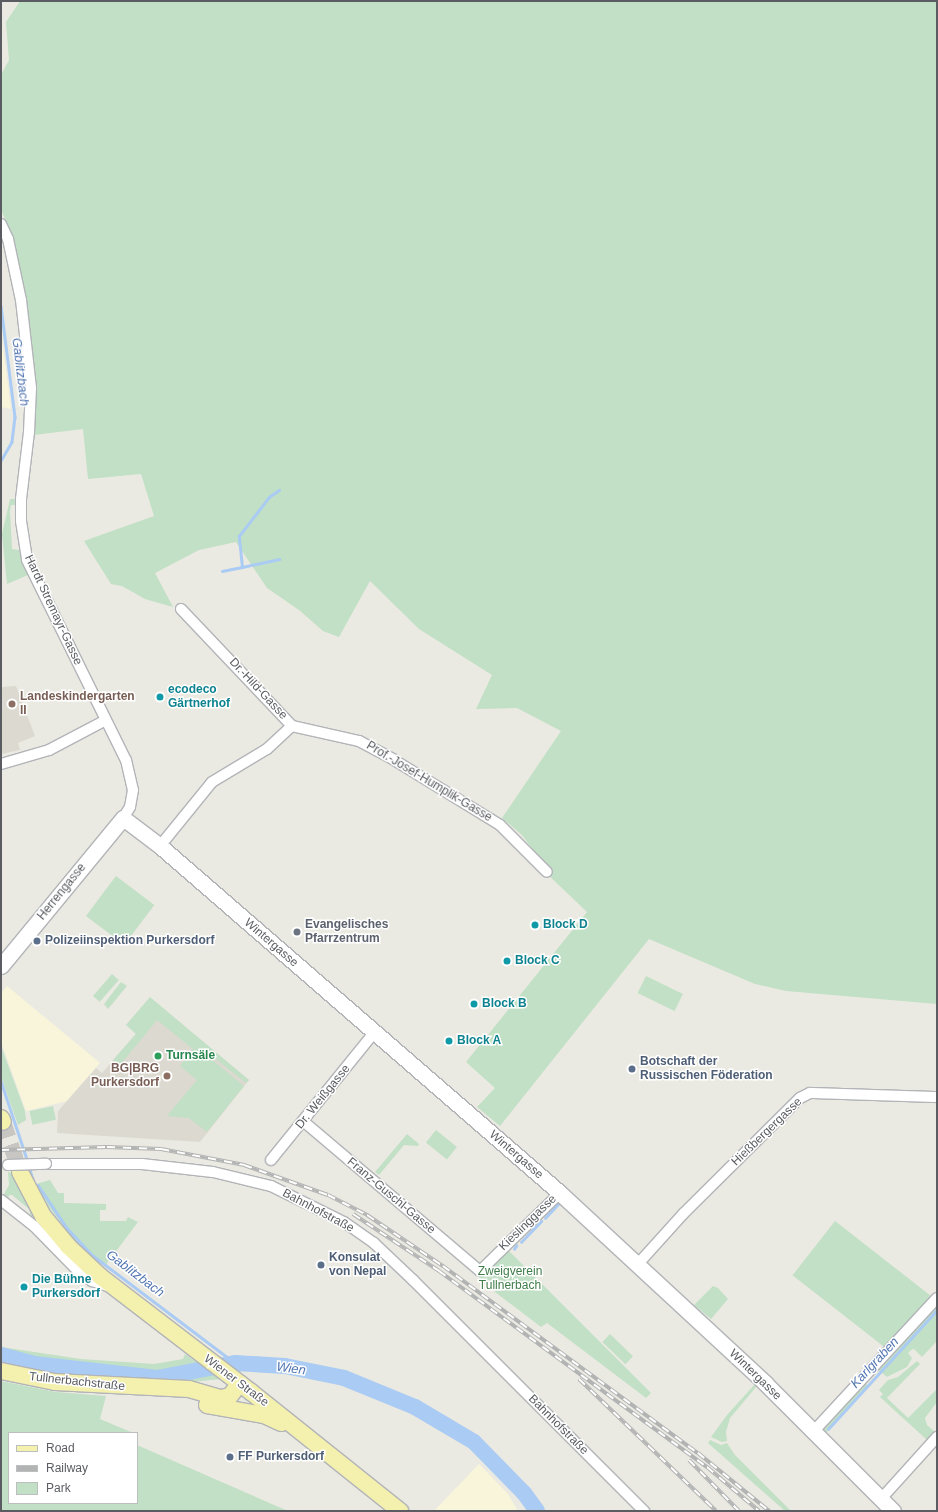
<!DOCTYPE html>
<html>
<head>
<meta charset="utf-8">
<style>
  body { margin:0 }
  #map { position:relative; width:938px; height:1512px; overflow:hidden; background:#ebeae2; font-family:Helvetica,sans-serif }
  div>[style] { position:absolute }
  .commercial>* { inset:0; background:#f9f5da }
  .education>* { inset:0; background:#dbd9d0 }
  .green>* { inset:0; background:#c1e0c5; transform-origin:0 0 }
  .stream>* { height:2.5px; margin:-1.25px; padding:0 1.25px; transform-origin:1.25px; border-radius:1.25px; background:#aacbf3 }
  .river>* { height:16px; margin:-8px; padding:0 8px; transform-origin:8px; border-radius:8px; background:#aacbf3 }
  .primary-tunnel>* { height:16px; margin-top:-8px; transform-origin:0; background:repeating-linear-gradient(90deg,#c7c6c2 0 16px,transparent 0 24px) }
  .roads { filter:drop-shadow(1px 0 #b2b4b8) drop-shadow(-1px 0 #b2b4b8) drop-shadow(0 1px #b2b4b8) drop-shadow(0 -1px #b2b4b8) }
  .street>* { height:10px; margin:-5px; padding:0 5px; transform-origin:5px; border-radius:5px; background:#fff }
  .secondary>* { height:15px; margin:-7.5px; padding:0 7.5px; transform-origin:7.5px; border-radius:7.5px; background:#fff }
  .primary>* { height:16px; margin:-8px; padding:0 8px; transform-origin:8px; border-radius:8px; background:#f4f0ae }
  .rail>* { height:4px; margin-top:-2px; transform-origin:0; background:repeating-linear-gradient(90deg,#fff 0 8px,#b2b3b3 0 16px); box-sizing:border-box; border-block:1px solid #b2b3b3 }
  .bridges { filter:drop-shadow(1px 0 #b2b4b8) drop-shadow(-1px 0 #b2b4b8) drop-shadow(0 1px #b2b4b8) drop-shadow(0 -1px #b2b4b8) }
  .street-bridge>* { height:10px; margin:-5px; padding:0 5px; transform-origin:5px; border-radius:5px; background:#fff }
  .dots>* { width:11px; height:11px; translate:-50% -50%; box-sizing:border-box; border:2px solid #fff; border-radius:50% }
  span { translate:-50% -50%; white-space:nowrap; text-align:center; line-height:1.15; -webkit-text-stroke:3px #fff; paint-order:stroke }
  .street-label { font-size:12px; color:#5a5c61 }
  .culture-label { font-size:12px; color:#0d838f; font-weight:700 }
  .left { translate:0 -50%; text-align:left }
  .education-label { font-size:12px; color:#785e54; font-weight:700 }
  .right { translate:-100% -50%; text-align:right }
  .worship-label { font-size:12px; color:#5b616d; font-weight:700 }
  .service-label { font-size:12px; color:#4e5e75; font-weight:700 }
  .leisure-label { font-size:12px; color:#27864d; font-weight:700 }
  .park-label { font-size:12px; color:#3f7c48 }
  .water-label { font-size:13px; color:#5175b2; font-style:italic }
  .frame { position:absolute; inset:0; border:2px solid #5a5c61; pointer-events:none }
  .legend { position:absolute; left:8px; top:1432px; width:130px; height:72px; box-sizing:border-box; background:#fff; border:1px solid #bdbec0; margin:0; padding:5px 7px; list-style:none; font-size:12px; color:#5a5c61 }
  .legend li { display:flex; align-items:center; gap:8px; height:20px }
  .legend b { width:20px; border:1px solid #bdbec0 }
</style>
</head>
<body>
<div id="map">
  <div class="commercial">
    <div style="clip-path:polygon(1px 333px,7px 377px,11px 409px,1px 407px)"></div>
    <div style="clip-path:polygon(7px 986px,100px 1063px,67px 1101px,26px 1111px,1px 1042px,1px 993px)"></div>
    <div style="clip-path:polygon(479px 1464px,508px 1494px,518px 1511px,434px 1511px)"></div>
  </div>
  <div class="education">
    <div style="clip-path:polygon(16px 686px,35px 736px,18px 743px,20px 750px,1px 754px,1px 687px)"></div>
    <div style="clip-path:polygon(160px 1006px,249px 1080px,200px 1142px,57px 1133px,58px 1111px,96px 1068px,102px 1073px)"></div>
  </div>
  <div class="green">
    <div style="clip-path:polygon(20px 1px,937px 1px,937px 1004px,786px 991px,755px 984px,649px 939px,500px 1126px,477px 1107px,495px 1088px,466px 1062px,587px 912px,544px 871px,550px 873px,522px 835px,502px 818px,561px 731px,517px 708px,476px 709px,492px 675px,419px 629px,370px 581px,339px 637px,323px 631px,299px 610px,267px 588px,236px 542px,199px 550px,155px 573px,173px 607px,145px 599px,122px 586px,111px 584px,84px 541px,154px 516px,141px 474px,88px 479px,83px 429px,34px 435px,34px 384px,30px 324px,14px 242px,1px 209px,1px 75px,9px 60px,6px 22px)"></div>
    <div style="clip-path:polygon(10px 499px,17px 499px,17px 505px,11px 505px,10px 511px,12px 549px,19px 550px,28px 575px,7px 584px,2px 534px)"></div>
    <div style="left:116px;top:876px;width:48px;height:50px;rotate:37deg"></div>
    <div style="left:112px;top:974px;width:9px;height:29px;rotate:41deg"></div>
    <div style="left:646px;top:976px;width:41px;height:19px;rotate:26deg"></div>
    <div style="clip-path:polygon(121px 982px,127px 986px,108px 1009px,104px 1004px)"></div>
    <div style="clip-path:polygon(150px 997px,249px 1080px,246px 1083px,207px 1052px,205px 1054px,244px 1086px,207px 1132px,189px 1118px,167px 1116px,197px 1080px,180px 1066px,193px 1049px,157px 1020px,120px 1065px,113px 1060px,136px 1034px,126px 1025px)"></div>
    <div style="clip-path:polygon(1px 1046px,25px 1111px,26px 1120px,18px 1125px,1px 1076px)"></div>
    <div style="left:53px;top:1106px;width:14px;height:24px;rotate:78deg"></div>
    <div style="left:436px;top:1130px;width:27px;height:16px;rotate:39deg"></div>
    <div style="clip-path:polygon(407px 1134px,419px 1144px,418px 1146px,404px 1145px,379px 1175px,375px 1172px)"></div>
    <div style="clip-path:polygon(8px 1172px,12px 1173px,33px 1214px,50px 1236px,31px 1218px,29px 1209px,12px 1195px,9px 1195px,8px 1199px,3px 1196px,9px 1185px)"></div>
    <div style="clip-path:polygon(50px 1180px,58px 1193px,64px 1193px,64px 1203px,106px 1204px,106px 1210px,100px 1210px,100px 1221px,126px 1221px,128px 1217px,138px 1222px,105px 1266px,72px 1237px,49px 1207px,36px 1184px)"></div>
    <div style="left:835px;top:1221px;width:121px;height:69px;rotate:38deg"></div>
    <div style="clip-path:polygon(508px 1250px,651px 1393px,646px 1398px,547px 1323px,541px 1327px,478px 1279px)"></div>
    <div style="clip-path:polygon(713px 1286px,718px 1288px,728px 1299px,711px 1319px,694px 1305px)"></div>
    <div style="clip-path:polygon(937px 1302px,937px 1341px,922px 1357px,914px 1349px,911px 1350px,908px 1353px,912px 1358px,907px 1367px,887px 1377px,877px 1369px,881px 1363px,884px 1364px)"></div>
    <div style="left:610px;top:1334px;width:32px;height:11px;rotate:44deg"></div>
    <div style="clip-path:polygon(1px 1347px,81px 1359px,154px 1364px,183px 1359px,185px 1354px,221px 1379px,182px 1383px,176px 1379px,157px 1381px,37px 1372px,1px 1363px)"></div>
    <div style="clip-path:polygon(917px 1361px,920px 1364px,887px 1398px,908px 1418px,937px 1389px,937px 1402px,925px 1418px,927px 1425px,935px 1432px,927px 1440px,880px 1397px,883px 1394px,879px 1390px,888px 1380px,898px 1377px)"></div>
    <div style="clip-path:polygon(1px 1381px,56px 1392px,106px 1396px,100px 1419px,131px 1432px,9px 1433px,9px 1503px,137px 1503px,137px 1445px,288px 1511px,1px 1511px)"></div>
    <div style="clip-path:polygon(864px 1383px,869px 1386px,826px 1433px,821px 1428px,831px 1417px,833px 1418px)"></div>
    <div style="clip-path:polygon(755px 1384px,757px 1386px,730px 1418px,726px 1432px,727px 1441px,722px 1442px,711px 1437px,727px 1415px)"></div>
    <div style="clip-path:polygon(710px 1440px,721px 1445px,727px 1443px,735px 1455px,791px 1511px,785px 1511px,708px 1443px)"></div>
  </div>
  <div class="stream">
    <div style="left:1px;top:306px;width:112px;rotate:82.8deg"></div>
    <div style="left:15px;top:417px;width:25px;rotate:97deg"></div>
    <div style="left:12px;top:442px;width:22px;rotate:120deg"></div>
    <div style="left:242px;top:567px;width:38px;rotate:-12deg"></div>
    <div style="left:222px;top:571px;width:20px;rotate:-11deg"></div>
    <div style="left:242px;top:567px;width:31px;rotate:-96deg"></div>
    <div style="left:239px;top:536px;width:49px;rotate:-52.4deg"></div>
    <div style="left:269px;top:497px;width:12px;rotate:-35deg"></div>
    <div style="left:1px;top:1081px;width:85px;rotate:71.6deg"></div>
    <div style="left:29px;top:1167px;width:13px;rotate:72deg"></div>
    <div style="left:38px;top:1185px;width:52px;rotate:56deg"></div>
    <div style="left:67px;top:1228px;width:35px;rotate:47deg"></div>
    <div style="left:91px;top:1254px;width:181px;rotate:37.1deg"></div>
    <div style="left:545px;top:1218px;width:19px;rotate:-47deg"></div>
    <div style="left:521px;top:1242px;width:29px;rotate:-46deg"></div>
    <div style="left:514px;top:1249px;width:4px;rotate:-56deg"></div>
    <div style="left:828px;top:1429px;width:161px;rotate:-47.5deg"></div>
  </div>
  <div class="river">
    <div style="left:1px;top:1355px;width:34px;rotate:15deg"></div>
    <div style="left:34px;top:1364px;width:124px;rotate:6.5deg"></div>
    <div style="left:157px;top:1378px;width:79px;rotate:-10.9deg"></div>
    <div style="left:235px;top:1363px;width:50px;rotate:3.4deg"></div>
    <div style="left:285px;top:1366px;width:60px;rotate:11.5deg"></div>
    <div style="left:344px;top:1378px;width:77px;rotate:22.2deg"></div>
    <div style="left:415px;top:1407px;width:69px;rotate:30.7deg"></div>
    <div style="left:474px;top:1442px;width:71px;rotate:45.6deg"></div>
    <div style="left:524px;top:1493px;width:22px;rotate:54deg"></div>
  </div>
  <div class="primary-tunnel">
    <div style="left:3px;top:1122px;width:53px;rotate:71.2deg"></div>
  </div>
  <div class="roads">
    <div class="street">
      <div style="left:1px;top:224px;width:17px;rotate:65deg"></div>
      <div style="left:8px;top:239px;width:62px;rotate:78deg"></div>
      <div style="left:21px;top:300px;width:89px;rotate:83.5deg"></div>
      <div style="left:31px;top:388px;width:44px;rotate:92.6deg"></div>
      <div style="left:29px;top:432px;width:67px;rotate:96.8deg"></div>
      <div style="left:21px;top:499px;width:22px;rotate:90deg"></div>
      <div style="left:21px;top:521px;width:39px;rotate:81deg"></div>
      <div style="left:27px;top:560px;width:223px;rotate:63.7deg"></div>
      <div style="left:126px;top:760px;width:31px;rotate:77deg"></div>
      <div style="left:133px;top:790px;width:17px;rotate:100deg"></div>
      <div style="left:130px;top:807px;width:13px;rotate:122deg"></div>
      <div style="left:181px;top:609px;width:161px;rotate:46.5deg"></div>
      <div style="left:292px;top:726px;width:69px;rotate:12.6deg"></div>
      <div style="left:359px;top:741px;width:40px;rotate:28deg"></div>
      <div style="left:394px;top:760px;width:124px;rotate:31.5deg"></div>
      <div style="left:500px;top:825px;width:66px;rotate:45deg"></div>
      <div style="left:1px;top:764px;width:50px;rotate:-16.3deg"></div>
      <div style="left:49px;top:750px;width:62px;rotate:-27.8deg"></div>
      <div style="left:160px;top:846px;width:82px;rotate:-50.9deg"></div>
      <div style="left:212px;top:782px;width:64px;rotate:-31deg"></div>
      <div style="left:267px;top:749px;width:34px;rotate:-43deg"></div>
      <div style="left:303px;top:1121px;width:232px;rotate:40.3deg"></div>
      <div style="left:480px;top:1271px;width:112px;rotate:-44.3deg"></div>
      <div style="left:271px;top:1160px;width:164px;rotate:-51deg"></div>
      <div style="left:46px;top:1164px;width:96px"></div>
      <div style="left:142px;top:1164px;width:71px;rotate:6.4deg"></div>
      <div style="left:213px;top:1172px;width:60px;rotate:13.6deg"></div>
      <div style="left:271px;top:1186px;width:81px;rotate:26.3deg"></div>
      <div style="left:344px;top:1222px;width:37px;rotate:35deg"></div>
      <div style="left:374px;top:1243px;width:54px;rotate:43.5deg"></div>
      <div style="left:413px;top:1280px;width:327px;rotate:45deg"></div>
      <div style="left:1px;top:1200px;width:42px;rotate:38.2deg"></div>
      <div style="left:34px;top:1226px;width:64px;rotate:45.6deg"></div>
      <div style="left:79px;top:1272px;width:16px;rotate:35deg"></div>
      <div style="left:92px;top:1281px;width:16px;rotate:18deg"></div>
      <div style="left:638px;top:1264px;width:67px;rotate:-48deg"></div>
      <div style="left:683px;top:1214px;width:165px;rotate:-44.8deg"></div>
      <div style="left:800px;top:1098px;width:11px;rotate:-27deg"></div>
      <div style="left:810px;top:1093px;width:127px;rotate:1.8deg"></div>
      <div style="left:812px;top:1433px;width:184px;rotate:-47.2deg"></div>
      <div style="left:881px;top:1499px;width:84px;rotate:-47.9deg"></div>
    </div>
    <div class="secondary">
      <div style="left:1px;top:966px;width:192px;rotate:-50.5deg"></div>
      <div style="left:123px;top:818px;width:46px;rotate:37.1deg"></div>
      <div style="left:160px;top:846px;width:530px;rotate:40.94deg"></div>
      <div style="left:560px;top:1193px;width:280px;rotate:42.8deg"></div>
      <div style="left:765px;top:1383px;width:181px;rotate:45deg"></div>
    </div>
    <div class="primary">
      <div style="left:1px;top:1118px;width:4px;rotate:63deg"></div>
      <div style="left:20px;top:1172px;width:50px;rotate:62.4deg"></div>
      <div style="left:43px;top:1216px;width:39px;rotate:50deg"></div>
      <div style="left:68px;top:1246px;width:45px;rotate:43.2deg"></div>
      <div style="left:101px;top:1277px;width:189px;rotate:37.5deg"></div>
      <div style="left:251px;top:1392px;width:191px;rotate:38.6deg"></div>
      <div style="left:1px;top:1371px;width:55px;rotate:11.5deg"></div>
      <div style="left:55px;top:1382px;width:134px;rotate:3deg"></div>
      <div style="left:189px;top:1389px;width:33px;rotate:16deg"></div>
      <div style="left:221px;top:1398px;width:9px;rotate:-13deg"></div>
      <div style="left:230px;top:1396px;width:16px;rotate:-52deg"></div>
      <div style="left:207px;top:1405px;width:58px;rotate:10deg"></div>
      <div style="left:264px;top:1415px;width:19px;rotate:25deg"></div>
    </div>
  </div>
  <div class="rail">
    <div style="left:1px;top:1150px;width:106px;rotate:-1.6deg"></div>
    <div style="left:107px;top:1147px;width:54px;rotate:2.1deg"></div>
    <div style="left:161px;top:1149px;width:85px;rotate:10.9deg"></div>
    <div style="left:244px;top:1165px;width:89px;rotate:19.7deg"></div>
    <div style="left:328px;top:1195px;width:44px;rotate:27.1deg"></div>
    <div style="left:367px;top:1215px;width:92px;rotate:33.9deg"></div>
    <div style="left:443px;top:1266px;width:316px;rotate:36.3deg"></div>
    <div style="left:698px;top:1453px;width:92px;rotate:39.2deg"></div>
    <div style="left:353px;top:1214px;width:103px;rotate:33.5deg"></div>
    <div style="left:439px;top:1271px;width:332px;rotate:36.2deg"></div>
    <div style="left:707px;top:1467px;width:68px;rotate:40.2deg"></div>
    <div style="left:579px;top:1379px;width:190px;rotate:43.9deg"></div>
    <div style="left:689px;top:1460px;width:71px;rotate:45.6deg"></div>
  </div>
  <div class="bridges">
    <div class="street-bridge">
      <div style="left:8px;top:1165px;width:38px;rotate:-2deg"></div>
    </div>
  </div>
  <div class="dots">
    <div style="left:160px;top:697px;background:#0f9aa8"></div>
    <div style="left:12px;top:704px;background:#8d6e63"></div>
    <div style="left:535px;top:925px;background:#0f9aa8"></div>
    <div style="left:297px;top:932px;background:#6b7280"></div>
    <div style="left:37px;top:941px;background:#5c6f8a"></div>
    <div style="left:507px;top:961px;background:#0f9aa8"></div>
    <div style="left:474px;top:1004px;background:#0f9aa8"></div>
    <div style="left:449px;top:1041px;background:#0f9aa8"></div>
    <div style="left:158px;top:1056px;background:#2e9e5b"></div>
    <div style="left:632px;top:1069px;background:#5c6f8a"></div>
    <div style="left:167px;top:1076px;background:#8d6e63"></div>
    <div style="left:321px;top:1265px;background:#5c6f8a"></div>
    <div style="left:24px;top:1287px;background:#0f9aa8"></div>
    <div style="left:230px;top:1457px;background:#5c6f8a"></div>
  </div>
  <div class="street-label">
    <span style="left:53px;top:610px;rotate:65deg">Hardt Stremayr-Gasse</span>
    <span style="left:258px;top:689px;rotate:47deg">Dr.-Hild-Gasse</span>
    <span style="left:429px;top:782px;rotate:31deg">Prof.-Josef-Humplik-Gasse</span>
    <span style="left:62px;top:892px;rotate:-51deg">Herrengasse</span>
    <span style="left:271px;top:943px;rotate:41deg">Wintergasse</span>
    <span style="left:323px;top:1097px;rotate:-51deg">Dr. Weißgasse</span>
    <span style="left:767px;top:1132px;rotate:-44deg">Hießbergergasse</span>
    <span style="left:516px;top:1155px;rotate:41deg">Wintergasse</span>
    <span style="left:391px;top:1196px;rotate:40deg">Franz-Guschl-Gasse</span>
    <span style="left:318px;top:1211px;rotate:28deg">Bahnhofstraße</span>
    <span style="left:528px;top:1223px;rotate:-44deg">Kieslinggasse</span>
    <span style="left:755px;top:1375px;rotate:44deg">Wintergasse</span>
    <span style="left:236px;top:1381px;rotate:37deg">Wiener Straße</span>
    <span style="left:77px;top:1382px;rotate:6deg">Tullnerbachstraße</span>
    <span style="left:558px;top:1425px;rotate:45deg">Bahnhofstraße</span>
  </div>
  <div class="culture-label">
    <span class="left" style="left:168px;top:697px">ecodeco<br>Gärtnerhof</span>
    <span class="left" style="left:543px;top:925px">Block D</span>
    <span class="left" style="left:515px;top:961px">Block C</span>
    <span class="left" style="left:482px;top:1004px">Block B</span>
    <span class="left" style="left:457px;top:1041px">Block A</span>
    <span class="left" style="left:32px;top:1287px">Die Bühne<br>Purkersdorf</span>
  </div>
  <div class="education-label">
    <span class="left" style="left:20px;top:704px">Landeskindergarten<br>II</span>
    <span class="right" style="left:159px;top:1076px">BG|BRG<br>Purkersdorf</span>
  </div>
  <div class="worship-label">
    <span class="left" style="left:305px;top:932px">Evangelisches<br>Pfarrzentrum</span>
  </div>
  <div class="service-label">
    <span class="left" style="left:45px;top:941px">Polizeiinspektion Purkersdorf</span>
    <span class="left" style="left:640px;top:1069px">Botschaft der<br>Russischen Föderation</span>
    <span class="left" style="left:329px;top:1265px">Konsulat<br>von Nepal</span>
    <span class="left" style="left:238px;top:1457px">FF Purkersdorf</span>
  </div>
  <div class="leisure-label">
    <span class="left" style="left:166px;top:1056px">Turnsäle</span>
  </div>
  <div class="park-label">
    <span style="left:510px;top:1279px">Zweigverein<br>Tullnerbach</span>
  </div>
  <div class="water-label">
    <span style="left:20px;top:372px;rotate:83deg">Gablitzbach</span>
    <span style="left:135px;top:1274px;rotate:37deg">Gablitzbach</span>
    <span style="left:875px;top:1363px;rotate:-47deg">Karlgraben</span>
    <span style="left:291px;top:1369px;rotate:8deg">Wien</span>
  </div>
  <div class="frame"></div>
  <ul class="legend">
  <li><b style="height:5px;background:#f4f0ae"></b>Road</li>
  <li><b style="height:5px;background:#b2b3b3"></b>Railway</li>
  <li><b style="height:11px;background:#c1e0c5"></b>Park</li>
  </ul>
</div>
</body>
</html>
